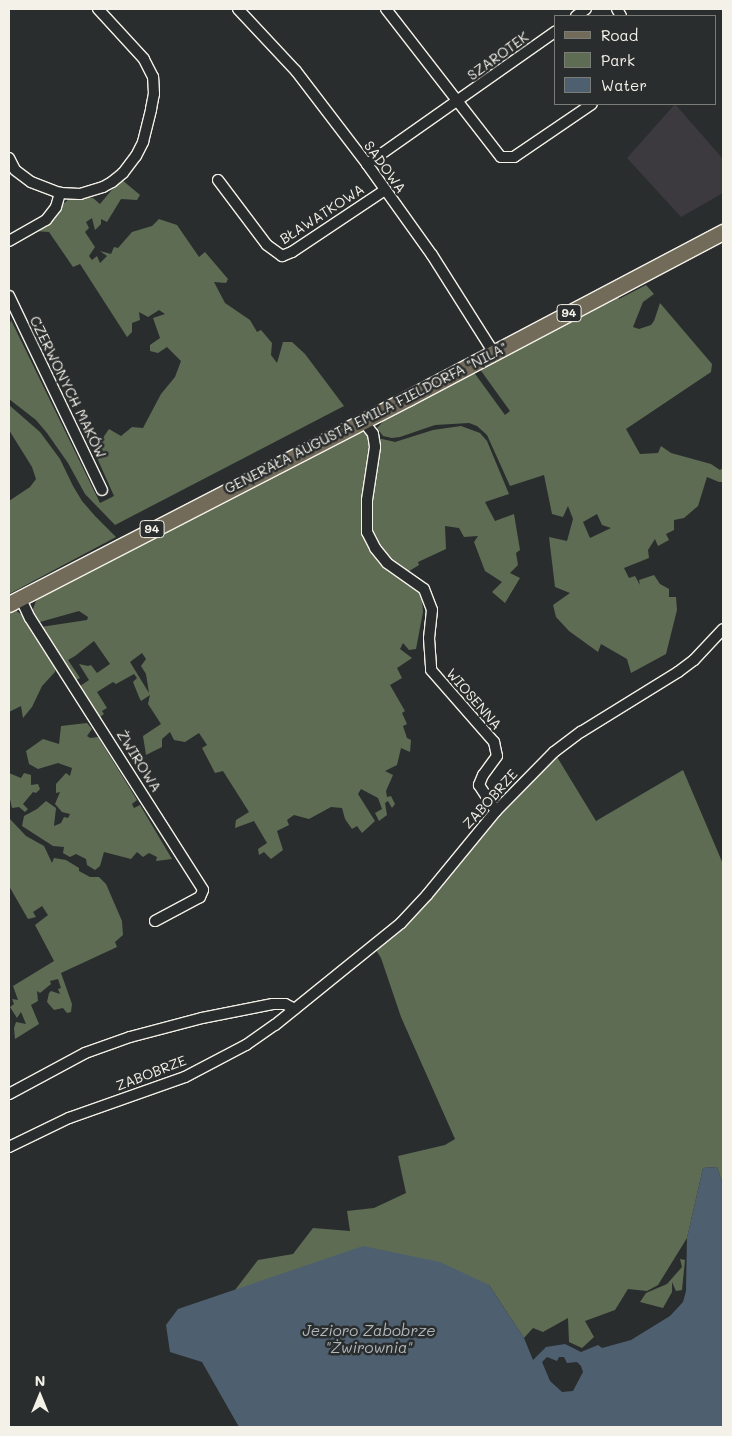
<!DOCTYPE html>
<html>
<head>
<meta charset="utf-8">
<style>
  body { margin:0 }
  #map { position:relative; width:732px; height:1436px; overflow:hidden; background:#2a2d2e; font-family:Mali,sans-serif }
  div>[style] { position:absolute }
  .built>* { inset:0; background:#3c3a3f }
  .green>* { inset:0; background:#5e6c54 }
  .water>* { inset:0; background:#4e6070 }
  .roads { filter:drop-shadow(1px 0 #f4f1e8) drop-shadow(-1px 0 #f4f1e8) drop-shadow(0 1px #f4f1e8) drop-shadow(0 -1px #f4f1e8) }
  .minor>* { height:10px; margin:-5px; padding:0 5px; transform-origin:5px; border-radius:5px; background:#2a2d2e }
  .primary>* { height:15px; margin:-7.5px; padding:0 7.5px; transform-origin:7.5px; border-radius:7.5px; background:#726b5a }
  span { translate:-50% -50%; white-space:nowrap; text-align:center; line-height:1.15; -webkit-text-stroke:5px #2a2d2e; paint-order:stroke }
  .shield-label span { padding:1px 4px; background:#2a2d2e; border:1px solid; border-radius:4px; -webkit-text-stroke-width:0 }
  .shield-label { font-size:12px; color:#f4f1e8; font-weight:700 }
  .street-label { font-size:14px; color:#f4f1e8 }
  .water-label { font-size:15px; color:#b2b7b8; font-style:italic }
  .frame { position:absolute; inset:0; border:10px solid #f4f1e8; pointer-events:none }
  .legend { position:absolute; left:554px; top:15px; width:162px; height:90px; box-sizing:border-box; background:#2a2d2e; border:1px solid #7b7b78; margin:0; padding:6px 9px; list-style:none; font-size:15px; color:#f4f1e8 }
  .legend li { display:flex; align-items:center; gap:10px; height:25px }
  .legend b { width:25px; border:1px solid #7b7b78 }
  .north { position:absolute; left:15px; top:1371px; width:50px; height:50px; -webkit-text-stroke:4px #2a2d2e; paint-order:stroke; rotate:0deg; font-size:14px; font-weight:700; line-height:20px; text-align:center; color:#f4f1e8 }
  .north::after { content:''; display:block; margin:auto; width:18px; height:22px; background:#f4f1e8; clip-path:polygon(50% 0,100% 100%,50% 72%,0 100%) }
</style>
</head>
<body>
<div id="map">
  <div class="built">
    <div style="clip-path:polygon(675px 104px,723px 159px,723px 193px,681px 217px,627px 158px)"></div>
  </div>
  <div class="green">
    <div style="clip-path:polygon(121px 179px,140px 195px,137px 200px,121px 199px,107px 222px,101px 219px,101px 224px,95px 230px,92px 218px,86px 222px,89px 228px,85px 232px,95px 247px,89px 256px,92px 260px,97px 256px,100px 263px,107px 256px,100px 251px,111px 254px,114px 247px,118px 248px,132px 232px,152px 226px,159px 219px,177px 225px,199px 257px,205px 252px,228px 279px,226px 283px,214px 282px,225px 303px,250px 320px,257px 332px,261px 330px,272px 343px,271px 355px,277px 363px,283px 342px,292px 342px,305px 354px,344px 406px,115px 525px,85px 494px,68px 463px,47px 433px,36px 420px,9px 399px,9px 328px,11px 320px,100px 503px,114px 496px,94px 451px,109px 429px,121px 436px,132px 427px,143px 428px,161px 394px,175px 377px,181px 361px,167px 347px,158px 353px,150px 351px,150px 345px,160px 338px,153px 318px,165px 314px,159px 310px,148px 317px,139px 312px,140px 320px,132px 323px,132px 332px,127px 337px,80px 264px,73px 267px,49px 232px,35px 231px,52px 220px,63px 204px,69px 199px,79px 197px,93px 198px,100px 204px)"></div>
    <div style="clip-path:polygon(evenodd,646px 285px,654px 294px,643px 302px,633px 327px,639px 329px,651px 325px,654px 321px,660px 303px,712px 364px,711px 372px,626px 429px,640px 454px,658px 453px,661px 446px,671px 453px,711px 464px,720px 470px,723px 468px,723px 482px,719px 482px,707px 477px,698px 506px,684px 518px,674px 520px,674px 530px,666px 534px,669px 540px,658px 546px,655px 539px,648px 550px,649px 558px,624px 568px,629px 578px,635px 576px,640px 585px,639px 580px,654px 575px,660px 584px,669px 589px,669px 597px,676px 597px,677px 610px,666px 654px,631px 673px,627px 659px,601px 644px,598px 652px,569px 631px,556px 617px,553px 605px,570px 593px,555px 587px,549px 537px,567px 541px,573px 519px,568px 506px,563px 517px,552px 514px,544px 475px,510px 486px,487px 435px,477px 426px,469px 423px,435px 425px,400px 437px,392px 438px,383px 436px,377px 428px,389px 415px,473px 371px,505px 415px,510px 411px,479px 368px,617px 296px,619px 299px,646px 285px,597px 514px,602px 525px,611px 528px,590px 538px,583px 522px,597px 514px)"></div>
    <div style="clip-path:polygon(9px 405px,40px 432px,60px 459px,73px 486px,82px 501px,95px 516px,116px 537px,9px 594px,9px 501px,30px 487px,36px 479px,32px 467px,9px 430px)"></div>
    <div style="clip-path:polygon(461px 426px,480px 433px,487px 441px,509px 494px,485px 502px,495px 521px,514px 514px,520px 550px,516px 553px,518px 565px,510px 573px,520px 578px,505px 603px,492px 592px,502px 582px,485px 571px,474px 542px,478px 536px,464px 537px,459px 528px,445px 526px,446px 549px,418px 562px,419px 565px,406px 573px,389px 560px,372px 537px,370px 504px,378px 438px,395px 442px,433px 430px)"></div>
    <div style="clip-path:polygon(evenodd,363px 432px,368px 435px,372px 443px,362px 515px,366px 540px,373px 554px,418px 589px,422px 599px,423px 612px,416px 649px,409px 650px,403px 643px,400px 649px,412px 658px,397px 668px,402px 678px,390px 685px,405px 711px,402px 713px,407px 724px,403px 726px,407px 738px,411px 740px,410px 752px,401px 748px,397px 765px,385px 771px,393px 775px,386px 791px,387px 797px,391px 796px,395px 804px,392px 808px,388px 801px,385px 803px,387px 815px,379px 821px,375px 813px,382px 809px,378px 798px,361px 789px,358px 794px,375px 821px,362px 833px,357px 826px,352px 829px,345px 819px,342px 808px,331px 807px,309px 819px,294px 815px,287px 820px,289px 825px,277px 831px,283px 850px,271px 859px,264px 852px,259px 855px,258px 849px,267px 843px,254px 821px,235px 828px,236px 820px,249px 812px,223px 771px,215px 773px,202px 748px,207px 745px,199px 733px,185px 742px,174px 740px,170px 732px,162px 739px,162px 747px,146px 755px,143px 736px,161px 724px,148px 704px,150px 695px,141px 701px,139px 697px,133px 682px,137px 678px,134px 674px,116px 684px,113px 682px,97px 692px,107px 708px,102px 711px,104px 714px,100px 717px,80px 686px,89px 680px,79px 664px,88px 666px,91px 665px,97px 673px,110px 664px,94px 641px,75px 656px,68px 660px,80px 678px,76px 680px,41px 627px,87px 620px,88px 617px,79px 611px,40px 622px,33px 613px,33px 609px,36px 601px,44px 594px,355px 434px,363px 432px,142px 653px,146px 659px,141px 666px,146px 674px,149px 693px,130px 662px,142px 653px)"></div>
    <div style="clip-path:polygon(15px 610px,22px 615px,56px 665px,55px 672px,42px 686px,32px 707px,23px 718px,21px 706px,9px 712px,9px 612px)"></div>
    <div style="clip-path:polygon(87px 723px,92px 729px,87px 736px,90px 738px,98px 737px,137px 800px,132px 804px,134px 808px,140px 805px,172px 859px,156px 861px,157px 857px,149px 853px,143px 857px,137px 852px,131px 859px,104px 852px,100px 866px,95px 870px,87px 865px,86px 859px,76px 854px,70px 857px,63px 853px,64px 847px,53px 846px,22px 826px,24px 816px,37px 809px,46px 801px,56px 808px,54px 826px,61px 823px,64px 817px,68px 818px,70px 814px,62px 812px,55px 804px,60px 792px,56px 793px,56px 784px,66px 773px,70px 776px,72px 768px,58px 763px,38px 769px,29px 764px,26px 751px,43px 739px,59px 744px,61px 726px)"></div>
    <div style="clip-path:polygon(554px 752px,596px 821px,683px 770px,723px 864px,723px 1185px,717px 1167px,703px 1168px,687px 1238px,658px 1285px,647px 1291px,628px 1289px,615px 1310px,585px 1321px,594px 1337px,582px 1348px,569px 1342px,568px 1318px,543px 1332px,533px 1328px,524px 1338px,489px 1285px,235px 1290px,258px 1260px,293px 1254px,313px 1228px,350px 1231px,347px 1211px,374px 1208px,406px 1193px,398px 1156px,445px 1145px,455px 1139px,401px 1017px,381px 958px,374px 947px)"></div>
    <div style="clip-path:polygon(9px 773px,21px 778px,24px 773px,31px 775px,31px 785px,38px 784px,40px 789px,36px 793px,33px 792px,23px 804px,28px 809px,25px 812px,19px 807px,12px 808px,9px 795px)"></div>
    <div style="clip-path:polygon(9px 818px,26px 836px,44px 846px,52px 863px,54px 858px,66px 860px,79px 868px,79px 871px,90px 877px,99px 877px,106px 884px,122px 921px,123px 935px,115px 942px,117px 947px,61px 973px,72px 1004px,71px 1012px,67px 1013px,63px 1008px,54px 1010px,47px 1002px,49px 993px,51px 991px,60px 994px,58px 989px,61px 988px,58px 979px,50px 981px,51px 984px,40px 993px,37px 991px,38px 1001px,31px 1005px,39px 1024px,15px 1039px,14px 1028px,16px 1022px,26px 1024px,21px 1012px,17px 1018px,10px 1007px,14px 1004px,12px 999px,18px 1000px,13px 986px,54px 961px,35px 925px,48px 915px,42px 906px,33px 912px,36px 917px,28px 919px,9px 886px)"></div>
    <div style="clip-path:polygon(680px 1259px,685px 1260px,682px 1290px,676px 1291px,672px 1282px,672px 1292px,663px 1308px,640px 1302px,646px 1293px,667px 1284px,682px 1267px)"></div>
  </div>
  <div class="water">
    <div style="clip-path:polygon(evenodd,717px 1167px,723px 1185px,723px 1427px,239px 1427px,202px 1362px,170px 1352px,166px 1325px,178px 1309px,363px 1246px,440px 1262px,489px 1285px,524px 1338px,533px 1360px,546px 1347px,565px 1344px,581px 1352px,598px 1345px,602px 1348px,631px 1340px,670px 1316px,683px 1302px,686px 1291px,687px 1238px,703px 1168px,717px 1167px,547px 1357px,557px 1361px,559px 1357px,564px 1357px,567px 1363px,577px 1362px,581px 1366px,583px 1372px,573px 1391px,562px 1392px,550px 1381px,542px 1362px,547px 1357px)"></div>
  </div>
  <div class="roads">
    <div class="minor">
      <div style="left:238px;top:9px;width:85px;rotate:46.9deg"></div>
      <div style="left:296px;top:71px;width:117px;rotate:52.6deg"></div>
      <div style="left:367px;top:164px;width:112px;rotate:54.5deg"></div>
      <div style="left:432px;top:255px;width:116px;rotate:57.7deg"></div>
      <div style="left:386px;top:9px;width:187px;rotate:52.2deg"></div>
      <div style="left:501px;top:157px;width:13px"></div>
      <div style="left:514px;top:157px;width:94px;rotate:-34.2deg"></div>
      <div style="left:617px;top:9px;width:8px;rotate:60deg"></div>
      <div style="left:576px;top:16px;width:12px;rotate:-35deg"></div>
      <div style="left:9px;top:158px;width:13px;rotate:63deg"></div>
      <div style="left:15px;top:170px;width:20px;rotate:37deg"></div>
      <div style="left:31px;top:182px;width:31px;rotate:21deg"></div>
      <div style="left:60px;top:193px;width:20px;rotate:3deg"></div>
      <div style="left:80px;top:194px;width:24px;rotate:-17deg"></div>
      <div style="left:103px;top:187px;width:10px;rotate:-29deg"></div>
      <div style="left:112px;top:182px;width:14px;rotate:-39deg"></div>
      <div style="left:123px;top:173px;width:21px;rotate:-53deg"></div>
      <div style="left:136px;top:156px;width:16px;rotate:-63deg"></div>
      <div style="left:143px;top:142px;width:34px;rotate:-76deg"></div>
      <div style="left:151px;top:109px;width:15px;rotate:-79deg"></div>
      <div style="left:154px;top:94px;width:17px;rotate:-93deg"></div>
      <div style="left:153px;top:77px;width:20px;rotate:-117deg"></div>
      <div style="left:144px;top:59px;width:68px;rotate:-132.6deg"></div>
      <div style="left:367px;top:164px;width:231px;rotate:-35.1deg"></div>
      <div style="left:218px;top:180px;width:81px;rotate:53deg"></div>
      <div style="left:267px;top:245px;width:19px;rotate:36deg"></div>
      <div style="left:282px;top:256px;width:11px;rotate:-22deg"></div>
      <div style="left:292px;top:252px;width:112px;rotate:-33.7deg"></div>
      <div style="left:9px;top:241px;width:43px;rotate:-29.6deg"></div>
      <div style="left:46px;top:220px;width:16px;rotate:-52deg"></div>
      <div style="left:56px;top:207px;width:15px;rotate:-74deg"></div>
      <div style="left:9px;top:296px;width:215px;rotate:64.4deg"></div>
      <div style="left:363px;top:421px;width:16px;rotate:52deg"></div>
      <div style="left:373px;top:434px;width:13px;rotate:81deg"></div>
      <div style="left:375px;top:447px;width:54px;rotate:98.6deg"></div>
      <div style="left:367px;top:500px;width:32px;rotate:90deg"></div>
      <div style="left:367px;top:532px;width:18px;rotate:63deg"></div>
      <div style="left:375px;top:548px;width:19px;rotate:51deg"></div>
      <div style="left:387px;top:563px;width:45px;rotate:35.1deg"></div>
      <div style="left:424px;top:589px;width:22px;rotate:69deg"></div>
      <div style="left:432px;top:610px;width:28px;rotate:96deg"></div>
      <div style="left:429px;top:638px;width:32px;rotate:86deg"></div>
      <div style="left:431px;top:670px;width:96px;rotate:48.8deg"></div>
      <div style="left:494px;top:742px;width:14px;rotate:78deg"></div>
      <div style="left:497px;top:756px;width:24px;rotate:126deg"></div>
      <div style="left:483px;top:775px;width:11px;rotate:112deg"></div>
      <div style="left:479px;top:785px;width:31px;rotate:57deg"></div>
      <div style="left:20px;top:597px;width:23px;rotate:65deg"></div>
      <div style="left:30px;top:618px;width:322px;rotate:57.5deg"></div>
      <div style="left:203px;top:890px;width:8px;rotate:113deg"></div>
      <div style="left:200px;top:897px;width:51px;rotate:151.9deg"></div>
      <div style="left:9px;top:1094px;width:86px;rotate:-28.3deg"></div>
      <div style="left:85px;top:1053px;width:48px;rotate:-19.6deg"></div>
      <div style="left:130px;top:1037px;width:74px;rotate:-14.8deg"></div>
      <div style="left:202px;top:1018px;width:72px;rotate:-11.2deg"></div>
      <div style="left:273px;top:1004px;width:12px"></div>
      <div style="left:285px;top:1004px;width:11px;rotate:27deg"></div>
      <div style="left:9px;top:1147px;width:67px;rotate:-25.8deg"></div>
      <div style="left:69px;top:1118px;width:123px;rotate:-19.5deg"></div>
      <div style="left:185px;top:1077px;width:69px;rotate:-27.7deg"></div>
      <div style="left:246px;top:1045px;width:35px;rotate:-35deg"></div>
      <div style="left:275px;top:1025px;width:162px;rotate:-39deg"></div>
      <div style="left:401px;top:923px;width:38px;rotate:-47deg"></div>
      <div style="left:427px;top:895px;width:109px;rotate:-50.6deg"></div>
      <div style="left:496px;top:811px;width:83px;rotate:-45.5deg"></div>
      <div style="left:554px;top:752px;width:34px;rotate:-37deg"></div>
      <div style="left:581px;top:732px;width:114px;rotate:-31.7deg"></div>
      <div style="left:678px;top:672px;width:20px;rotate:-37deg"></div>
      <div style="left:694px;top:660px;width:42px;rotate:-46.9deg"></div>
    </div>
    <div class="primary">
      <div style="left:9px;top:604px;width:449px;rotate:-27.3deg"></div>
      <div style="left:408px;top:398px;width:356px;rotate:-27.8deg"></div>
    </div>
  </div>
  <div class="shield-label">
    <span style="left:569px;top:313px">94</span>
    <span style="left:152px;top:529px">94</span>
  </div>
  <div class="street-label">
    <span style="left:498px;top:56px;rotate:-36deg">SZAROTEK</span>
    <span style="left:385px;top:167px;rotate:54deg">SADOWA</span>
    <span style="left:322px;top:214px;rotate:-33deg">BŁAWATKOWA</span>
    <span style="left:68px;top:387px;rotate:64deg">CZERWONYCH MAKÓW</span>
    <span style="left:366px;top:418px;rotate:-27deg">GENERAŁA AUGUSTA EMILA FIELDORFA "NILA"</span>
    <span style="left:474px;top:699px;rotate:49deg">WIOSENNA</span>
    <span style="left:139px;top:761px;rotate:58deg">ŻWIROWA</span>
    <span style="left:490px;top:799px;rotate:-48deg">ZABOBRZE</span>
    <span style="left:151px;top:1073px;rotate:-21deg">ZABOBRZE</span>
  </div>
  <div class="water-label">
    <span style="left:369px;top:1339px">Jezioro Zabobrze<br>"Żwirownia"</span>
  </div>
  <div class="frame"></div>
  <ul class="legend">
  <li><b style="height:6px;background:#726b5a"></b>Road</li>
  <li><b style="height:14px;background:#5e6c54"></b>Park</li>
  <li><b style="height:14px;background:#4e6070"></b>Water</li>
  </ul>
  <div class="north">N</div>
</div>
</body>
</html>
